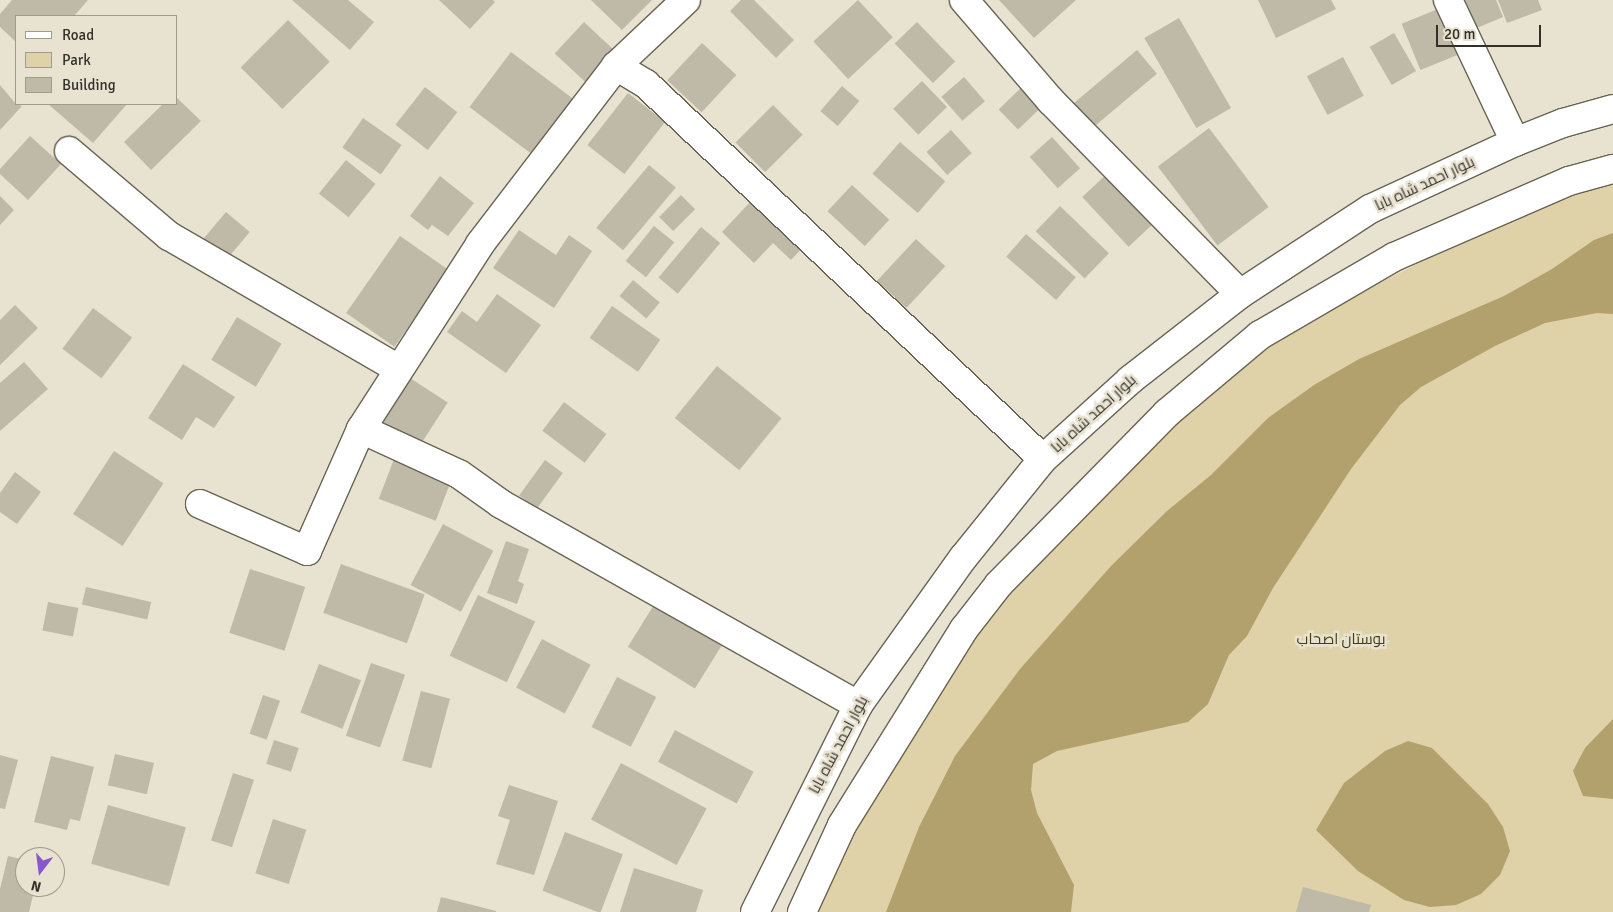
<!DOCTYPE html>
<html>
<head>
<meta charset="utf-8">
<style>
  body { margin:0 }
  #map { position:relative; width:1613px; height:912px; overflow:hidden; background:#e8e2d0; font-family:Signika,Cairo,sans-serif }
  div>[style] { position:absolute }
  .green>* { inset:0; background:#dfd1a8 }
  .forest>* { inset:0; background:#b2a16c }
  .building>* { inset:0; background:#bfb9a7; transform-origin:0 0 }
  .roads { filter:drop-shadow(1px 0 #696454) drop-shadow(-1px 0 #696454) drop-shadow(0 1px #696454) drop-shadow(0 -1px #696454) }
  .minor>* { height:28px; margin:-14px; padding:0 14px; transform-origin:14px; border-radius:14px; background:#fff }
  .trunk>* { height:28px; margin:-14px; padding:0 14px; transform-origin:14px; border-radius:14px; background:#fff }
  span { translate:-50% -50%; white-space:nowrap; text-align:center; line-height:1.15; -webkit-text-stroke:5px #e8e2d0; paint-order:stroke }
  .street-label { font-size:15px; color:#323029 }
  .park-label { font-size:15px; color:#493c11 }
  .legend { position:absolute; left:15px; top:15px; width:162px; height:90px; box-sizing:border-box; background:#e8e2d0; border:1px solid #9f9b8d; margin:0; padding:6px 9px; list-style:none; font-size:15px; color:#323029 }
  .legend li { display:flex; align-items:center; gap:10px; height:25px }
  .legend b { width:25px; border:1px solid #9f9b8d }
  .north { position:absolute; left:15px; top:847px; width:50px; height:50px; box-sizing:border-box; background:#e8e2d0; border:1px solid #9f9b8d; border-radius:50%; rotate:195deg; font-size:14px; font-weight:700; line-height:20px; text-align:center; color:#323029 }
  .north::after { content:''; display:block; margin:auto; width:18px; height:22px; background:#8a56ce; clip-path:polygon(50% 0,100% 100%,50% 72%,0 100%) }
  .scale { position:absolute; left:1436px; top:25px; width:105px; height:22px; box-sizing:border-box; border:2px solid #323029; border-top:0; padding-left:6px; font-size:15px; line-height:18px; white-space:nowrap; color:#323029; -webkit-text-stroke:4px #e8e2d0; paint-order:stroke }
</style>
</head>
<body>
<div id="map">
  <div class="green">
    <div style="clip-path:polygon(1613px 178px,1613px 912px,818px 912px,855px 825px,925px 703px,1001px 600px,1198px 399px,1305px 322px,1473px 235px,1580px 186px)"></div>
  </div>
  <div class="forest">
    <div style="clip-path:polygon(1613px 233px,1613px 314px,1597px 313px,1545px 323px,1495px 346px,1421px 387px,1400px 405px,1351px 469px,1273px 588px,1247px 636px,1229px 655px,1208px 704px,1188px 722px,1057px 751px,1033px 764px,1031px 790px,1037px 813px,1074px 885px,1071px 912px,886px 912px,919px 827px,955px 756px,1020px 669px,1111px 566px,1167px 511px,1211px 475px,1268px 418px,1314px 385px,1359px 359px,1504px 296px,1552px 269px,1594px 240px)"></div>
    <div style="clip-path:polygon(1613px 719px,1613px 799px,1583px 796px,1573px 771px,1585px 748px)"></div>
    <div style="clip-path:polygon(1408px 741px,1432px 748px,1488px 804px,1503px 827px,1510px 851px,1500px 875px,1481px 894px,1456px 905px,1430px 907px,1404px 900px,1358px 871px,1316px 830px,1344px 783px,1385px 751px)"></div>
  </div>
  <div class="building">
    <div style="clip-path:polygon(12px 0,88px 0,74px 16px,16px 16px,16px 42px,0 27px,0 14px)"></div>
    <div style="clip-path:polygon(292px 0,348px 0,374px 22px,350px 50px)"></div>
    <div style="clip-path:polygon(439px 0,493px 0,495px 2px,470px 29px)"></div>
    <div style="clip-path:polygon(591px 0,652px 0,622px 30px)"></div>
    <div style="clip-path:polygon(741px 0,754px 0,794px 40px,776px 58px,730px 11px)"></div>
    <div style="left:858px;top:0;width:51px;height:61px;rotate:47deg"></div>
    <div style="clip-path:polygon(999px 0,1076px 0,1034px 38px)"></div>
    <div style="clip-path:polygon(1258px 0,1331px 0,1336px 9px,1276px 38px)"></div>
    <div style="clip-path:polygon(1459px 0,1496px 0,1503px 17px,1472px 30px)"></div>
    <div style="clip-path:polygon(1498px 0,1538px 0,1542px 10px,1507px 23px)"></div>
    <div style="left:1448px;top:5px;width:50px;height:50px;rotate:68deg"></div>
    <div style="left:1179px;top:18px;width:104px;height:40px;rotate:60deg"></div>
    <div style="left:288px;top:20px;width:59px;height:67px;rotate:45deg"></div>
    <div style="left:584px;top:22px;width:42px;height:43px;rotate:43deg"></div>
    <div style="left:917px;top:22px;width:55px;height:31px;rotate:46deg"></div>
    <div style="left:1394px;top:33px;width:44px;height:28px;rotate:60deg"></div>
    <div style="left:702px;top:43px;width:47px;height:51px;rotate:43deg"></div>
    <div style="left:1137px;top:50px;width:31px;height:85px;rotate:50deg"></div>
    <div style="left:511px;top:52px;width:81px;height:69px;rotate:37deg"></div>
    <div style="left:1343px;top:57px;width:44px;height:41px;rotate:62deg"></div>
    <div style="left:964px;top:77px;width:32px;height:30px;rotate:49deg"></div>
    <div style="left:922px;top:81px;width:36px;height:40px;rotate:46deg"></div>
    <div style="left:1026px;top:83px;width:28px;height:38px;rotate:46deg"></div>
    <div style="clip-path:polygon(0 85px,16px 104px,22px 106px,0 130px)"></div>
    <div style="left:842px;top:86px;width:23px;height:33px;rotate:41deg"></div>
    <div style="left:425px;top:87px;width:41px;height:48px;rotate:38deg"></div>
    <div style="left:628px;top:93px;width:47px;height:66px;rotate:38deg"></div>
    <div style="clip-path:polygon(176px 97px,201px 121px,151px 170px,124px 142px,163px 104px,176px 104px)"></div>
    <div style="clip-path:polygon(48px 104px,127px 104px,93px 143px)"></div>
    <div style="left:773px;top:105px;width:42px;height:53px;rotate:45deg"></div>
    <div style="left:363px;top:118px;width:47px;height:36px;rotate:35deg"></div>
    <div style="left:1209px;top:128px;width:99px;height:64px;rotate:53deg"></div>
    <div style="left:951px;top:130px;width:31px;height:33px;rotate:48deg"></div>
    <div style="clip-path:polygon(30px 136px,61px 164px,28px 200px,0 174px,0 169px)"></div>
    <div style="left:1052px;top:137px;width:42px;height:30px;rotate:48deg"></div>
    <div style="left:900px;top:142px;width:60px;height:42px;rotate:41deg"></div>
    <div style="left:346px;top:160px;width:38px;height:43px;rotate:39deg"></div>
    <div style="left:649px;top:165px;width:35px;height:82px;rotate:40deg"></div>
    <div style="left:1110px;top:171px;width:68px;height:38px;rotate:47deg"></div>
    <div style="clip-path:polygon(440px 176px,474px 203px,448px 236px,432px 225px,428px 230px,410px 216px)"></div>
    <div style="left:852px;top:185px;width:51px;height:36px;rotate:43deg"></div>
    <div style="left:681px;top:195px;width:20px;height:31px;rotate:45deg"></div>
    <div style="clip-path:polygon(0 196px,14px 210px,0 225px)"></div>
    <div style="clip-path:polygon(753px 199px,804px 246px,791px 260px,773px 243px,754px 263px,722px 232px)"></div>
    <div style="left:1060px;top:206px;width:68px;height:35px;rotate:44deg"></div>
    <div style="left:226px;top:212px;width:31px;height:36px;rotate:40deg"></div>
    <div style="left:654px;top:226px;width:26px;height:45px;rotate:39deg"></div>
    <div style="left:701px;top:227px;width:25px;height:66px;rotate:40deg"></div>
    <div style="clip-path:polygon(519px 230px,556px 255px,569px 235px,592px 251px,554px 308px,493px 268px)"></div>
    <div style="left:1026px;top:234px;width:66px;height:30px;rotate:41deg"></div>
    <div style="left:400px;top:236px;width:59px;height:94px;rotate:35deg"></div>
    <div style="left:916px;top:239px;width:40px;height:57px;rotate:43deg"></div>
    <div style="left:633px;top:280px;width:35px;height:21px;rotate:40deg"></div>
    <div style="clip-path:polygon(497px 294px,541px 325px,506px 373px,447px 332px,462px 311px,477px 322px)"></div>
    <div style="clip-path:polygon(15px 305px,38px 328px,0 365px,0 320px)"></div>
    <div style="left:612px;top:306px;width:59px;height:39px;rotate:35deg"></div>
    <div style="left:93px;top:308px;width:49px;height:51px;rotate:37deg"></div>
    <div style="left:237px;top:317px;width:52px;height:50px;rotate:31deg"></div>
    <div style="clip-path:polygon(24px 362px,48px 389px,0 431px,0 383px)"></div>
    <div style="clip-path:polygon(183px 364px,235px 397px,214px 428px,196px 417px,182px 440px,148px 418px)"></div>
    <div style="left:717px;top:366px;width:83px;height:67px;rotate:39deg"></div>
    <div style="left:410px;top:378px;width:45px;height:58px;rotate:33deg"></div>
    <div style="left:564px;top:402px;width:53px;height:36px;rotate:37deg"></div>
    <div style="left:114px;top:451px;width:59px;height:75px;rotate:33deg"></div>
    <div style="left:396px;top:454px;width:61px;height:48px;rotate:21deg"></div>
    <div style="left:545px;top:460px;width:22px;height:44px;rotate:36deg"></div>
    <div style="clip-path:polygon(15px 472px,41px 492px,17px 524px,0 512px,0 493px)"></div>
    <div style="left:443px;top:524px;width:57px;height:69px;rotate:28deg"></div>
    <div style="clip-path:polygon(506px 541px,529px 549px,518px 581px,524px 584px,517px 604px,487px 593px)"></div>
    <div style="left:341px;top:564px;width:89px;height:52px;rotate:20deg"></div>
    <div style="left:250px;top:569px;width:58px;height:67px;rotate:18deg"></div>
    <div style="left:86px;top:587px;width:67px;height:18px;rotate:13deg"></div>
    <div style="left:478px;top:595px;width:63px;height:67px;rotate:25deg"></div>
    <div style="left:657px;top:600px;width:79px;height:55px;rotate:32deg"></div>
    <div style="left:48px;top:602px;width:31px;height:29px;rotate:11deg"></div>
    <div style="left:542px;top:639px;width:55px;height:55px;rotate:28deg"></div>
    <div style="left:371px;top:663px;width:36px;height:77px;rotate:19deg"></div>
    <div style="left:319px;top:664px;width:45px;height:52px;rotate:21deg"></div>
    <div style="left:617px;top:677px;width:44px;height:56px;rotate:27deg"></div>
    <div style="left:421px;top:691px;width:30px;height:72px;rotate:15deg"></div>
    <div style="left:263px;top:695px;width:18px;height:41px;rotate:19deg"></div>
    <div style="left:675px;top:730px;width:89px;height:36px;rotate:28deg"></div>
    <div style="left:274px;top:740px;width:26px;height:25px;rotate:18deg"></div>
    <div style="left:115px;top:754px;width:40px;height:32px;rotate:13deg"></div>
    <div style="clip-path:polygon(0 755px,18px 760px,5px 809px,0 808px)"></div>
    <div style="clip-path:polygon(51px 756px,94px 767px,80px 821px,70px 819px,67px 830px,34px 822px)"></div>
    <div style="left:621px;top:763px;width:97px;height:64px;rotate:28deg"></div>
    <div style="left:233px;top:773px;width:22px;height:71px;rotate:18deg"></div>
    <div style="clip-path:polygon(509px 785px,558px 801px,534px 875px,496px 864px,510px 820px,498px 816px)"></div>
    <div style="left:108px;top:805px;width:81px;height:61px;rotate:16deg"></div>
    <div style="left:273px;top:819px;width:35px;height:57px;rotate:18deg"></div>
    <div style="left:565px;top:832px;width:62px;height:63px;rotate:21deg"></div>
    <div style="clip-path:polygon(8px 856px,25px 860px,25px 887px,35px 887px,29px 912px,0 912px,0 889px)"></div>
    <div style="clip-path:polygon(634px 868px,703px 890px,696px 912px,620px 912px)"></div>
    <div style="clip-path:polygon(1303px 887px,1371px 905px,1369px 912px,1296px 912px)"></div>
    <div style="clip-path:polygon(441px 897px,496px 911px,496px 912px,437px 912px)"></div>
  </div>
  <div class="roads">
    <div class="minor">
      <div style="left:964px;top:0;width:133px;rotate:49.3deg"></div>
      <div style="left:1051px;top:101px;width:270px;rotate:45.6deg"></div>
      <div style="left:1448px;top:0;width:157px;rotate:64.7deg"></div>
      <div style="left:616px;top:66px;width:35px;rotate:31deg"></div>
      <div style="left:646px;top:84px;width:546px;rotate:43.37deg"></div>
      <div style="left:69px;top:151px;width:131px;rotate:40.4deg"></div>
      <div style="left:169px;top:236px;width:265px;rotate:30.1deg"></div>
      <div style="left:361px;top:429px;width:108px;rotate:24.7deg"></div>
      <div style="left:459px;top:474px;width:52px;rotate:35.5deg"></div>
      <div style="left:501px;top:504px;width:410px;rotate:29.4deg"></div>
      <div style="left:200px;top:504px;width:117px;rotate:23.7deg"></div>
      <div style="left:307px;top:551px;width:133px;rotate:-66.1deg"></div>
      <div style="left:361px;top:429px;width:220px;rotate:-57.2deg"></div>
      <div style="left:480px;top:244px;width:224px;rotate:-52.6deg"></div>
      <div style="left:616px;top:66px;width:96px;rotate:-43.3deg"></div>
    </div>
    <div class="trunk">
      <div style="left:755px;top:912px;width:231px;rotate:-63.5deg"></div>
      <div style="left:858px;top:705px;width:181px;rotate:-54.5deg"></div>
      <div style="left:963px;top:558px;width:127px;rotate:-51.1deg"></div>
      <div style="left:1043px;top:459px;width:118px;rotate:-42.2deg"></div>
      <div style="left:1130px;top:380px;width:140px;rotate:-38deg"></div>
      <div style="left:1240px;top:294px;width:155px;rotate:-33.2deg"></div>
      <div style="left:1370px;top:209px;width:160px;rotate:-24.8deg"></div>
      <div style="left:1515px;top:142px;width:52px;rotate:-21.6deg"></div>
      <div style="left:1563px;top:123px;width:52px;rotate:-15.6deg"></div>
      <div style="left:802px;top:912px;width:96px;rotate:-65.3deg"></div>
      <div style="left:842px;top:825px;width:231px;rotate:-58.1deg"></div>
      <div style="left:964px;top:629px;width:57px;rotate:-52.1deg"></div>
      <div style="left:999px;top:584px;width:240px;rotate:-45.5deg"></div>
      <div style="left:1167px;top:413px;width:121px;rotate:-40deg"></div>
      <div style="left:1260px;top:335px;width:155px;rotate:-30.2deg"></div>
      <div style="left:1394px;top:257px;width:191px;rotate:-23.5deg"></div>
      <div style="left:1569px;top:181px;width:46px;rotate:-15.3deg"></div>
    </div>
  </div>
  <div class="street-label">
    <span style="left:1425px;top:184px;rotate:-25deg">بلوار احمد شاه بابا</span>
    <span style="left:1094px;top:414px;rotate:-42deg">بلوار احمد شاه بابا</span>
    <span style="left:839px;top:745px;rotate:-62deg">بلوار احمد شاه بابا</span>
  </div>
  <div class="park-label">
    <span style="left:1341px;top:640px">بوستان اصحاب</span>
  </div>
  <ul class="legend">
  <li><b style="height:6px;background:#fff"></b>Road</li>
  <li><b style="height:14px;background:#dfd1a8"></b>Park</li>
  <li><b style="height:14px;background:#bfb9a7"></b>Building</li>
  </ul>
  <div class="north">N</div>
  <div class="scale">20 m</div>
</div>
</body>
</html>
